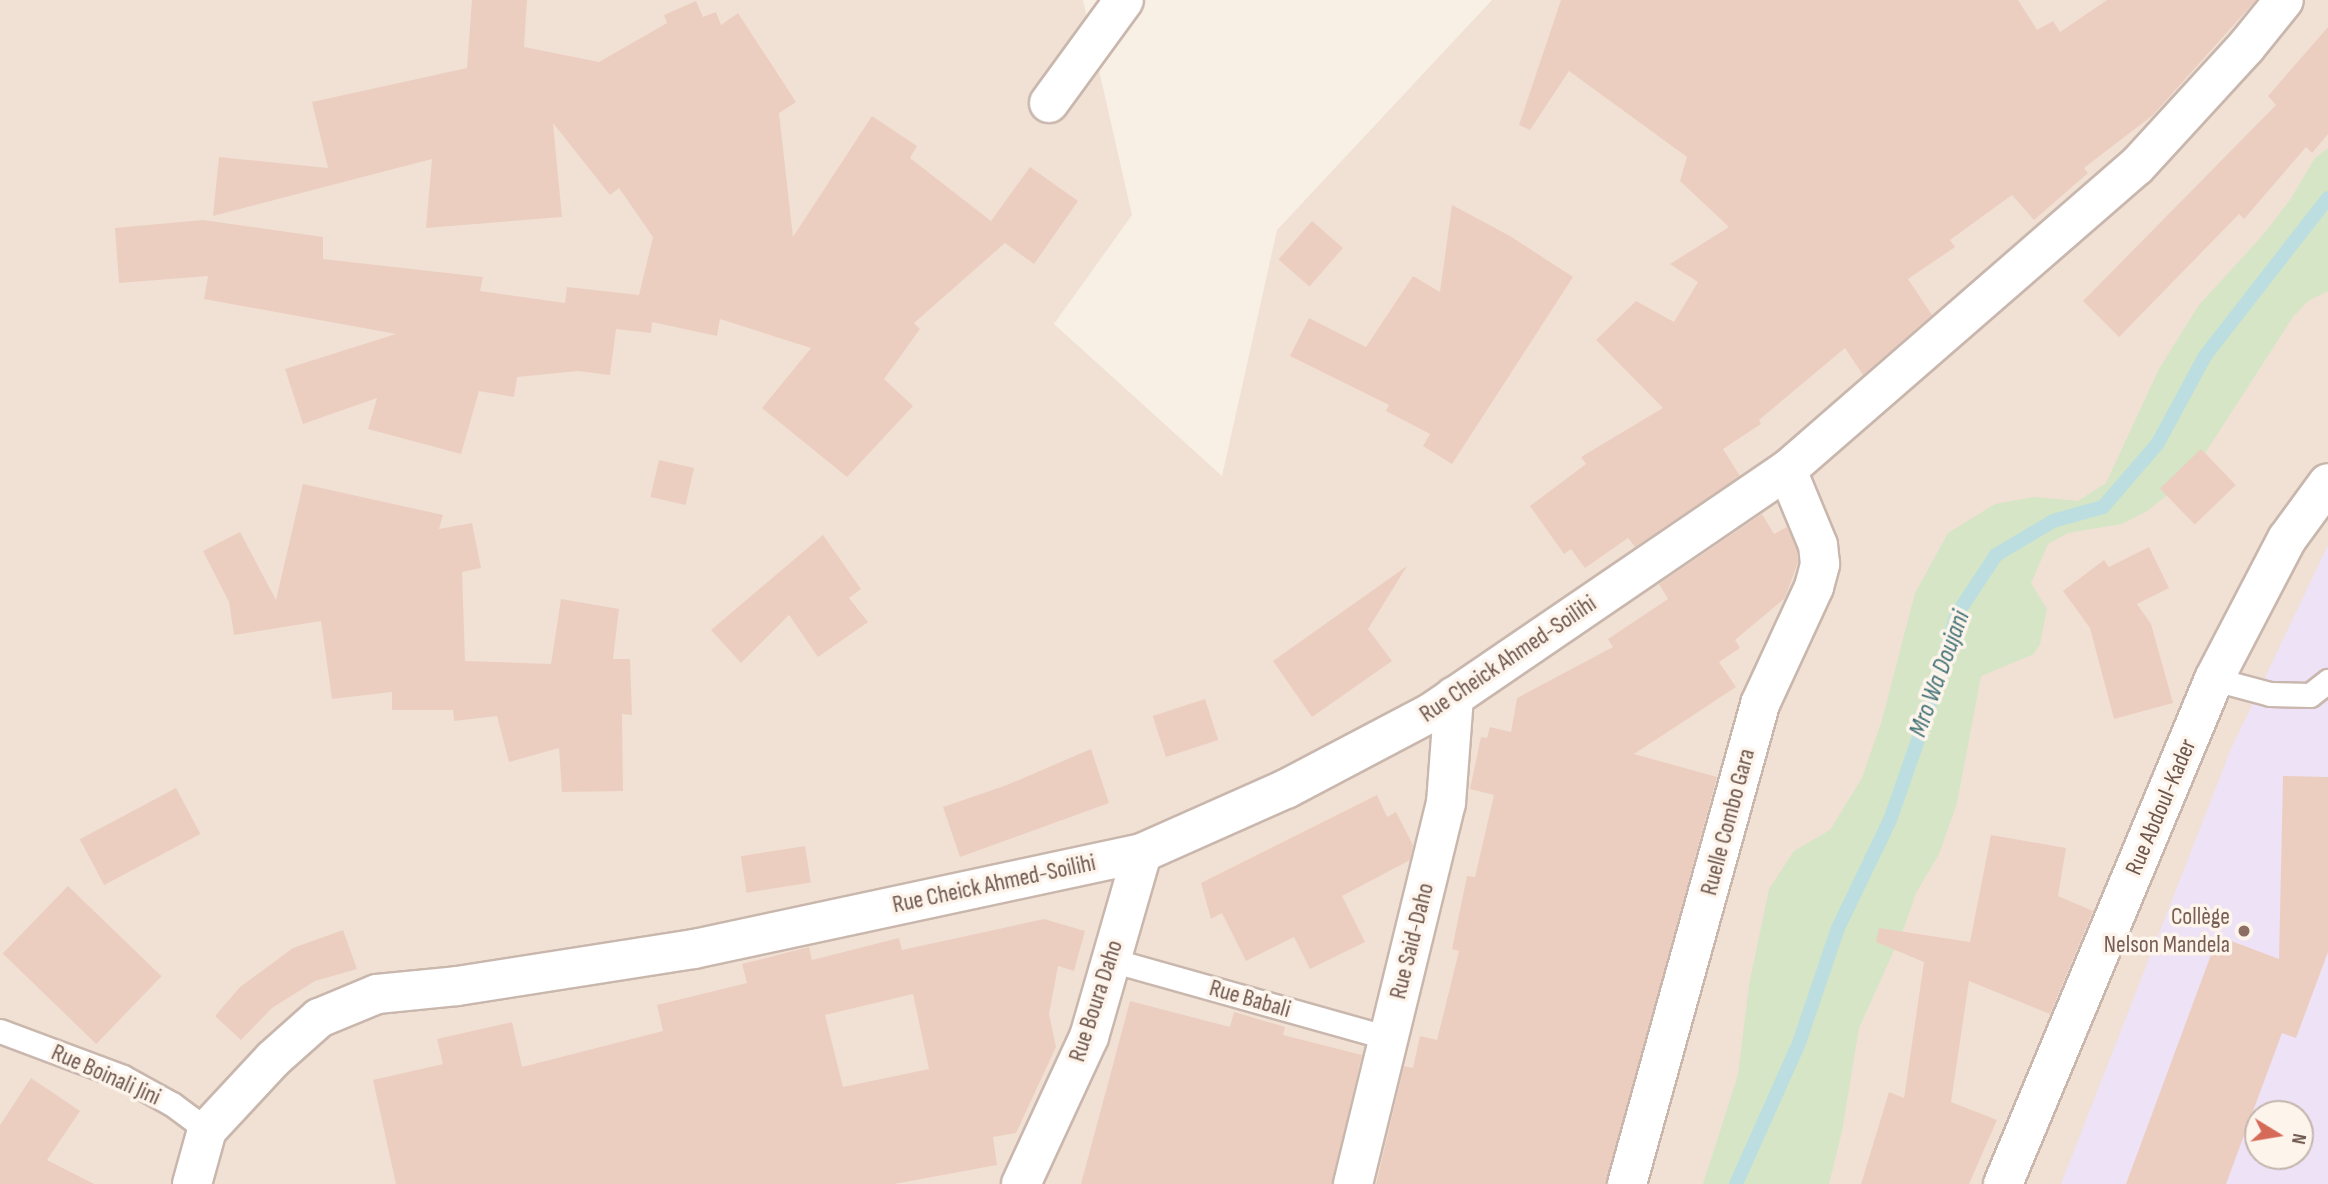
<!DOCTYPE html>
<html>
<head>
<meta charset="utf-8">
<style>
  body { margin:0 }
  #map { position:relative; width:2328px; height:1184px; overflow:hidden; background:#f9f0e5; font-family:"Sofia Sans Condensed",sans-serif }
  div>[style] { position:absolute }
  .residential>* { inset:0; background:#f0e1d4 }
  .education>* { inset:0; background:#ede2f6 }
  .green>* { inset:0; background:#d5e5c5 }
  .stream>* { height:14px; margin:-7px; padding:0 7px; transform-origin:7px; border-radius:7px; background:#bcdee1 }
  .building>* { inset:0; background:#eccec0; transform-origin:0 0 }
  .roads { filter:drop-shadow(2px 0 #c9b7ad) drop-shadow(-2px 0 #c9b7ad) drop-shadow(0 2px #c9b7ad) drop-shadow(0 -2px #c9b7ad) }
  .service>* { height:23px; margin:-11.5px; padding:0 11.5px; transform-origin:11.5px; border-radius:11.5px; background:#fff }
  .minor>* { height:38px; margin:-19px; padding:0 19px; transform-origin:19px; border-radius:19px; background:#fff }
  .dots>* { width:19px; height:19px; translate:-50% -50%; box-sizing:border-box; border:4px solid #fdf4eb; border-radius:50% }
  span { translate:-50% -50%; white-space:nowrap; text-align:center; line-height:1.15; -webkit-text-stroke:7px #fdf4eb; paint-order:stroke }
  .street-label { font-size:24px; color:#6f574d }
  .education-label { font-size:24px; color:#785e54 }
  .right { translate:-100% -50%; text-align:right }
  .water-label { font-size:26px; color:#47757a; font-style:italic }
  .north { position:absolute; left:2244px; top:1100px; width:70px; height:70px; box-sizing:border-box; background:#fdf4eb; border:2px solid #c4b5ac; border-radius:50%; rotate:101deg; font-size:19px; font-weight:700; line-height:28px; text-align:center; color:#6f574d }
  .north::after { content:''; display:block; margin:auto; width:24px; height:32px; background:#d66a58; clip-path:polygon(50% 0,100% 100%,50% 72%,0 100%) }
</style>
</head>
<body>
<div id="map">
  <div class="residential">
    <div style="clip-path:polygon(evenodd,0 0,1083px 0,1132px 215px,1054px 324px,1222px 476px,1277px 230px,1492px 0,2328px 0,2328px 1184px,0 1184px,0 0,2258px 1114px,2300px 1114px,2300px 1156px,2258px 1156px,2258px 1114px)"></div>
  </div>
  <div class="education">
    <div style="clip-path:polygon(evenodd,2328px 545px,2328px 1184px,2061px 1184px,2231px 749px,2328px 545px,2258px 1114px,2300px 1114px,2300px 1156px,2258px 1156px,2258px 1114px)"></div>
  </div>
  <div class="green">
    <div style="clip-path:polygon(2328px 148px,2328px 291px,2308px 301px,2293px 317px,2198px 464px,2170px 493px,2147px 511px,2122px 524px,2068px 533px,2048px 544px,2031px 583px,2047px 609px,2040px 644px,2034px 654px,1981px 676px,1957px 803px,1939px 854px,1916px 893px,1904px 928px,1859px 1028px,1842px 1131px,1829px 1184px,1703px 1184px,1738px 1075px,1749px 985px,1769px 889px,1794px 851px,1830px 830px,1862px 778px,1882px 720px,1915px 593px,1948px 533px,1995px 504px,2034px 497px,2078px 501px,2106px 483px,2159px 369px,2199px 305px,2263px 235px,2290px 200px,2315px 158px)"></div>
  </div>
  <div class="stream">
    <div style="left:1736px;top:1184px;width:154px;rotate:-65.9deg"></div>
    <div style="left:1799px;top:1043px;width:121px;rotate:-71.3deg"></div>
    <div style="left:1838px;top:928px;width:120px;rotate:-64.3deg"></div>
    <div style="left:1890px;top:820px;width:109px;rotate:-70.7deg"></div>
    <div style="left:1926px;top:717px;width:108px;rotate:-73.2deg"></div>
    <div style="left:1957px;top:614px;width:71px;rotate:-56.5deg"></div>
    <div style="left:1996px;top:555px;width:66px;rotate:-30.8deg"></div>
    <div style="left:2053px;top:521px;width:52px;rotate:-15.6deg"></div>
    <div style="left:2103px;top:507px;width:84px;rotate:-49.3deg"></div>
    <div style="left:2158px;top:443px;width:99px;rotate:-61.6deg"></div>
    <div style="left:2205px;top:356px;width:200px;rotate:-52.1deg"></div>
  </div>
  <div class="building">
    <div style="clip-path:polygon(472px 0,527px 0,524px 47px,599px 62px,667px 23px,664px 15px,696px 1px,703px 17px,716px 12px,721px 25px,738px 13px,796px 102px,779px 113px,793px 237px,872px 116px,917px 146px,910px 158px,991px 221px,1030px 167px,1078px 201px,1034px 264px,1005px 243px,914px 323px,920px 329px,884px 379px,913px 406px,847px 477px,762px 408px,811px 348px,720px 319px,717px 336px,652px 322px,651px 333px,616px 329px,610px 375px,578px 371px,517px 377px,514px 397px,479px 391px,461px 454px,368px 429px,377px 398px,303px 424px,285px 369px,396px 334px,204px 299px,208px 276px,119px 283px,115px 228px,203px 220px,323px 237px,323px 259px,483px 277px,480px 291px,565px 303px,567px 287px,639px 295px,653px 237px,619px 188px,610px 195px,553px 123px,562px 217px,426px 228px,432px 159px,213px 216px,219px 157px,328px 168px,312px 102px,467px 68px)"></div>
    <div style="clip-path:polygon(1561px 0,2018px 0,2037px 30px,2053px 21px,2060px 32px,2107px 0,2256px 0,2153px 115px,2084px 168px,2088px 173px,2034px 220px,2012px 195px,1950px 240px,1955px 247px,1908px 279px,1932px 315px,1863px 375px,1845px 348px,1759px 420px,1761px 424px,1723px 449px,1740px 476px,1635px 547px,1628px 538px,1585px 568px,1571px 549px,1564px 554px,1530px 506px,1586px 464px,1581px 457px,1663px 408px,1596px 340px,1636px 301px,1674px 322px,1698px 282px,1670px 264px,1729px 227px,1680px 181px,1687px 157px,1569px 71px,1530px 130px,1519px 125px)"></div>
    <div style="clip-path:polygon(2328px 27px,2328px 134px,2312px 153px,2306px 147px,2244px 219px,2239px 214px,2119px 337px,2083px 301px,2276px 105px,2268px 96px)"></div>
    <div style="clip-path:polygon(1452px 205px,1510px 236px,1573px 277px,1452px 464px,1423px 446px,1430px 434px,1386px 411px,1389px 405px,1290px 356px,1309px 318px,1366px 347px,1413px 276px,1440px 292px)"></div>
    <div style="left:1312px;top:221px;width:41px;height:51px;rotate:41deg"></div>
    <div style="left:2201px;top:449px;width:50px;height:57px;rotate:46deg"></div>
    <div style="left:659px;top:460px;width:36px;height:38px;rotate:13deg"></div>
    <div style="clip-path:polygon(303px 484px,443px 515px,439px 529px,472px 523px,481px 568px,462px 572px,465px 661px,551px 664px,561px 599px,619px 609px,613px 659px,630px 659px,632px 715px,622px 714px,623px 791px,562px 792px,559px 748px,509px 762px,497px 716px,454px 721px,453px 710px,392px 710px,392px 692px,332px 699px,321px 621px,234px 635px,229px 602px,203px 551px,240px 532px,276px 600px)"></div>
    <div style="clip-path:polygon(1762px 514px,1774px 534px,1787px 527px,1797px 550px,1798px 562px,1785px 598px,1735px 640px,1740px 648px,1719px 662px,1736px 687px,1634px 754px,1717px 777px,1606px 1184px,1376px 1184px,1404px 1066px,1413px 1068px,1420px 1036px,1437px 1040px,1459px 951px,1452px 949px,1467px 876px,1475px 877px,1494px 795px,1470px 789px,1481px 737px,1487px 738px,1490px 727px,1511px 732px,1517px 698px,1613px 647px,1608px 639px,1668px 599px,1659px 584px)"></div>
    <div style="clip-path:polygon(823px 535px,861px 589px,849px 598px,868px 622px,818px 657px,789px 615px,741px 663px,711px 630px)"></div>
    <div style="clip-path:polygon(2149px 547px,2169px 588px,2137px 604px,2151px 624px,2173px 703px,2114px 719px,2090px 628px,2063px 591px,2104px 560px,2109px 567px)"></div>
    <div style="clip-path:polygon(1407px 566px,1368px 629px,1392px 661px,1312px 717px,1273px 661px)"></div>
    <div style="left:1205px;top:699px;width:43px;height:55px;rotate:72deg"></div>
    <div style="clip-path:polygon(1091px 749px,1109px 803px,960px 857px,943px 807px,1007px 785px)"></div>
    <div style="clip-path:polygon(2283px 776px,2328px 777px,2328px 952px,2296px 1038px,2282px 1033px,2226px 1184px,2126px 1184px,2218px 936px,2279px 959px)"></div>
    <div style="left:176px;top:788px;width:52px;height:109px;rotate:62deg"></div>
    <div style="clip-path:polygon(1377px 795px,1387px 817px,1396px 812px,1413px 845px,1410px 860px,1342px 896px,1365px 942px,1310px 969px,1294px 937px,1246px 961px,1222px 913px,1211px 919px,1201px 883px)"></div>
    <div style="clip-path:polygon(1991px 835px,2066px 848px,2058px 896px,2093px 911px,2050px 1014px,1969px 981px,1951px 1102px,1997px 1120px,1969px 1184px,1861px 1184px,1889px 1092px,1904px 1098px,1924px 962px,1876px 942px,1879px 928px,1970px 942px)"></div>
    <div style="left:805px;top:846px;width:37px;height:65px;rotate:81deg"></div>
    <div style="left:68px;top:886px;width:130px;height:94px;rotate:44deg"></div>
    <div style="clip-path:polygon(evenodd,1044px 919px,1085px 931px,1074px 971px,1058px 966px,1049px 1014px,1056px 1047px,1016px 1133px,993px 1137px,997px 1165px,894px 1184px,396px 1184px,373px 1080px,443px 1064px,437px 1039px,512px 1022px,522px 1067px,663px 1031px,657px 1005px,747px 983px,742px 964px,809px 947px,812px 960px,899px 938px,902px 950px,1044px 919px,913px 994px,929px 1069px,843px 1087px,825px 1015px,913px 994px)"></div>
    <div style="clip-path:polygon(343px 930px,357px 969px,315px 981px,272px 1008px,241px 1040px,215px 1016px,240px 987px,293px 948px)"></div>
    <div style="clip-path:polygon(1130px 1001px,1230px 1027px,1234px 1012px,1285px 1027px,1283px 1035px,1362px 1055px,1332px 1184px,1081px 1184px)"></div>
    <div style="clip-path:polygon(31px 1078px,80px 1111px,47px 1160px,94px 1184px,0 1184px,0 1125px)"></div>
  </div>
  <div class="roads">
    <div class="service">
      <div style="left:2214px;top:679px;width:58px;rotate:15deg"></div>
      <div style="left:2270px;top:694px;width:40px;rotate:1.4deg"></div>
      <div style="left:2310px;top:695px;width:23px;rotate:-38deg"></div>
      <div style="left:1111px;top:960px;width:288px;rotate:15.7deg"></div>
      <div style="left:0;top:1031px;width:131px;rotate:20.5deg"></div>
      <div style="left:123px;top:1077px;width:56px;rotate:28.9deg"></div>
      <div style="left:172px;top:1104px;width:44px;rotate:36.6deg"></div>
    </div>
    <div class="minor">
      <div style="left:1049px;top:103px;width:127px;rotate:-53.9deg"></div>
      <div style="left:192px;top:1184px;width:56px;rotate:-74.5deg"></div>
      <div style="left:207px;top:1130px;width:97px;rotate:-47.1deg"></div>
      <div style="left:273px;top:1059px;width:62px;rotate:-41.7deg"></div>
      <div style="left:319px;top:1018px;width:63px;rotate:-22.5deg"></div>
      <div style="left:377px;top:994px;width:80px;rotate:-5.7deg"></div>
      <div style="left:457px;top:986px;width:240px;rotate:-8.9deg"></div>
      <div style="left:694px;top:949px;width:458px;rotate:-12.1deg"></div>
      <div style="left:1142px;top:853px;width:158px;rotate:-24deg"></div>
      <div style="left:1286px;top:789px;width:165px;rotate:-27.8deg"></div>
      <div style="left:1432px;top:712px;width:430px;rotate:-34.3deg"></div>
      <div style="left:1787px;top:470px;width:462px;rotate:-41deg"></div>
      <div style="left:2136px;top:167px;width:163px;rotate:-47.5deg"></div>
      <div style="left:2246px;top:47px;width:60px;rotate:-51deg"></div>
      <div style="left:1021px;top:1184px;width:162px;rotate:-65.2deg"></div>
      <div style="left:1089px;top:1037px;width:191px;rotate:-73.9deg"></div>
      <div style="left:1353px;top:1184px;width:392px;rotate:-76.3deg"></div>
      <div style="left:1446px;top:803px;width:107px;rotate:-85.7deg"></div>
      <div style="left:1627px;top:1184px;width:498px;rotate:-74.5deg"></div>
      <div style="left:1760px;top:704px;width:129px;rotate:-65.2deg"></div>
      <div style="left:1814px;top:587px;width:24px;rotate:-75deg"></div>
      <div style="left:1820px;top:564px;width:19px;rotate:-96deg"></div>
      <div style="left:1818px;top:545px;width:81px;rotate:-112.5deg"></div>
      <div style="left:2003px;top:1184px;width:547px;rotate:-67.32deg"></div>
      <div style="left:2214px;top:679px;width:158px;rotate:-62.5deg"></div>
      <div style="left:2287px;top:539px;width:69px;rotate:-53.8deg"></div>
    </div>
  </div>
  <div class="dots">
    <div style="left:2244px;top:931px;background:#8d6e63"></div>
  </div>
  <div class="street-label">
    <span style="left:1508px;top:659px;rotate:-34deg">Rue Cheick Ahmed-Soilihi</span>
    <span style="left:2161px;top:807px;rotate:-67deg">Rue Abdoul-Kader</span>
    <span style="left:1728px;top:822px;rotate:-75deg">Ruelle Combo Gara</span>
    <span style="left:994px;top:884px;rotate:-12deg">Rue Cheick Ahmed-Soilihi</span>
    <span style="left:1412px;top:941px;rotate:-76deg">Rue Said-Daho</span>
    <span style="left:1250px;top:999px;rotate:16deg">Rue Babali</span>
    <span style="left:1096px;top:1001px;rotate:-72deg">Rue Boura Daho</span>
    <span style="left:106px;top:1075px;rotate:24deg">Rue Boinali Jini</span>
  </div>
  <div class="education-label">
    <span class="right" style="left:2230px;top:931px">Collège<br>Nelson Mandela</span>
  </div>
  <div class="water-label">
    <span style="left:1940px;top:674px;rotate:-70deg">Mro Wa Doujani</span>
  </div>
  <div class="north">N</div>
</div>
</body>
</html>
